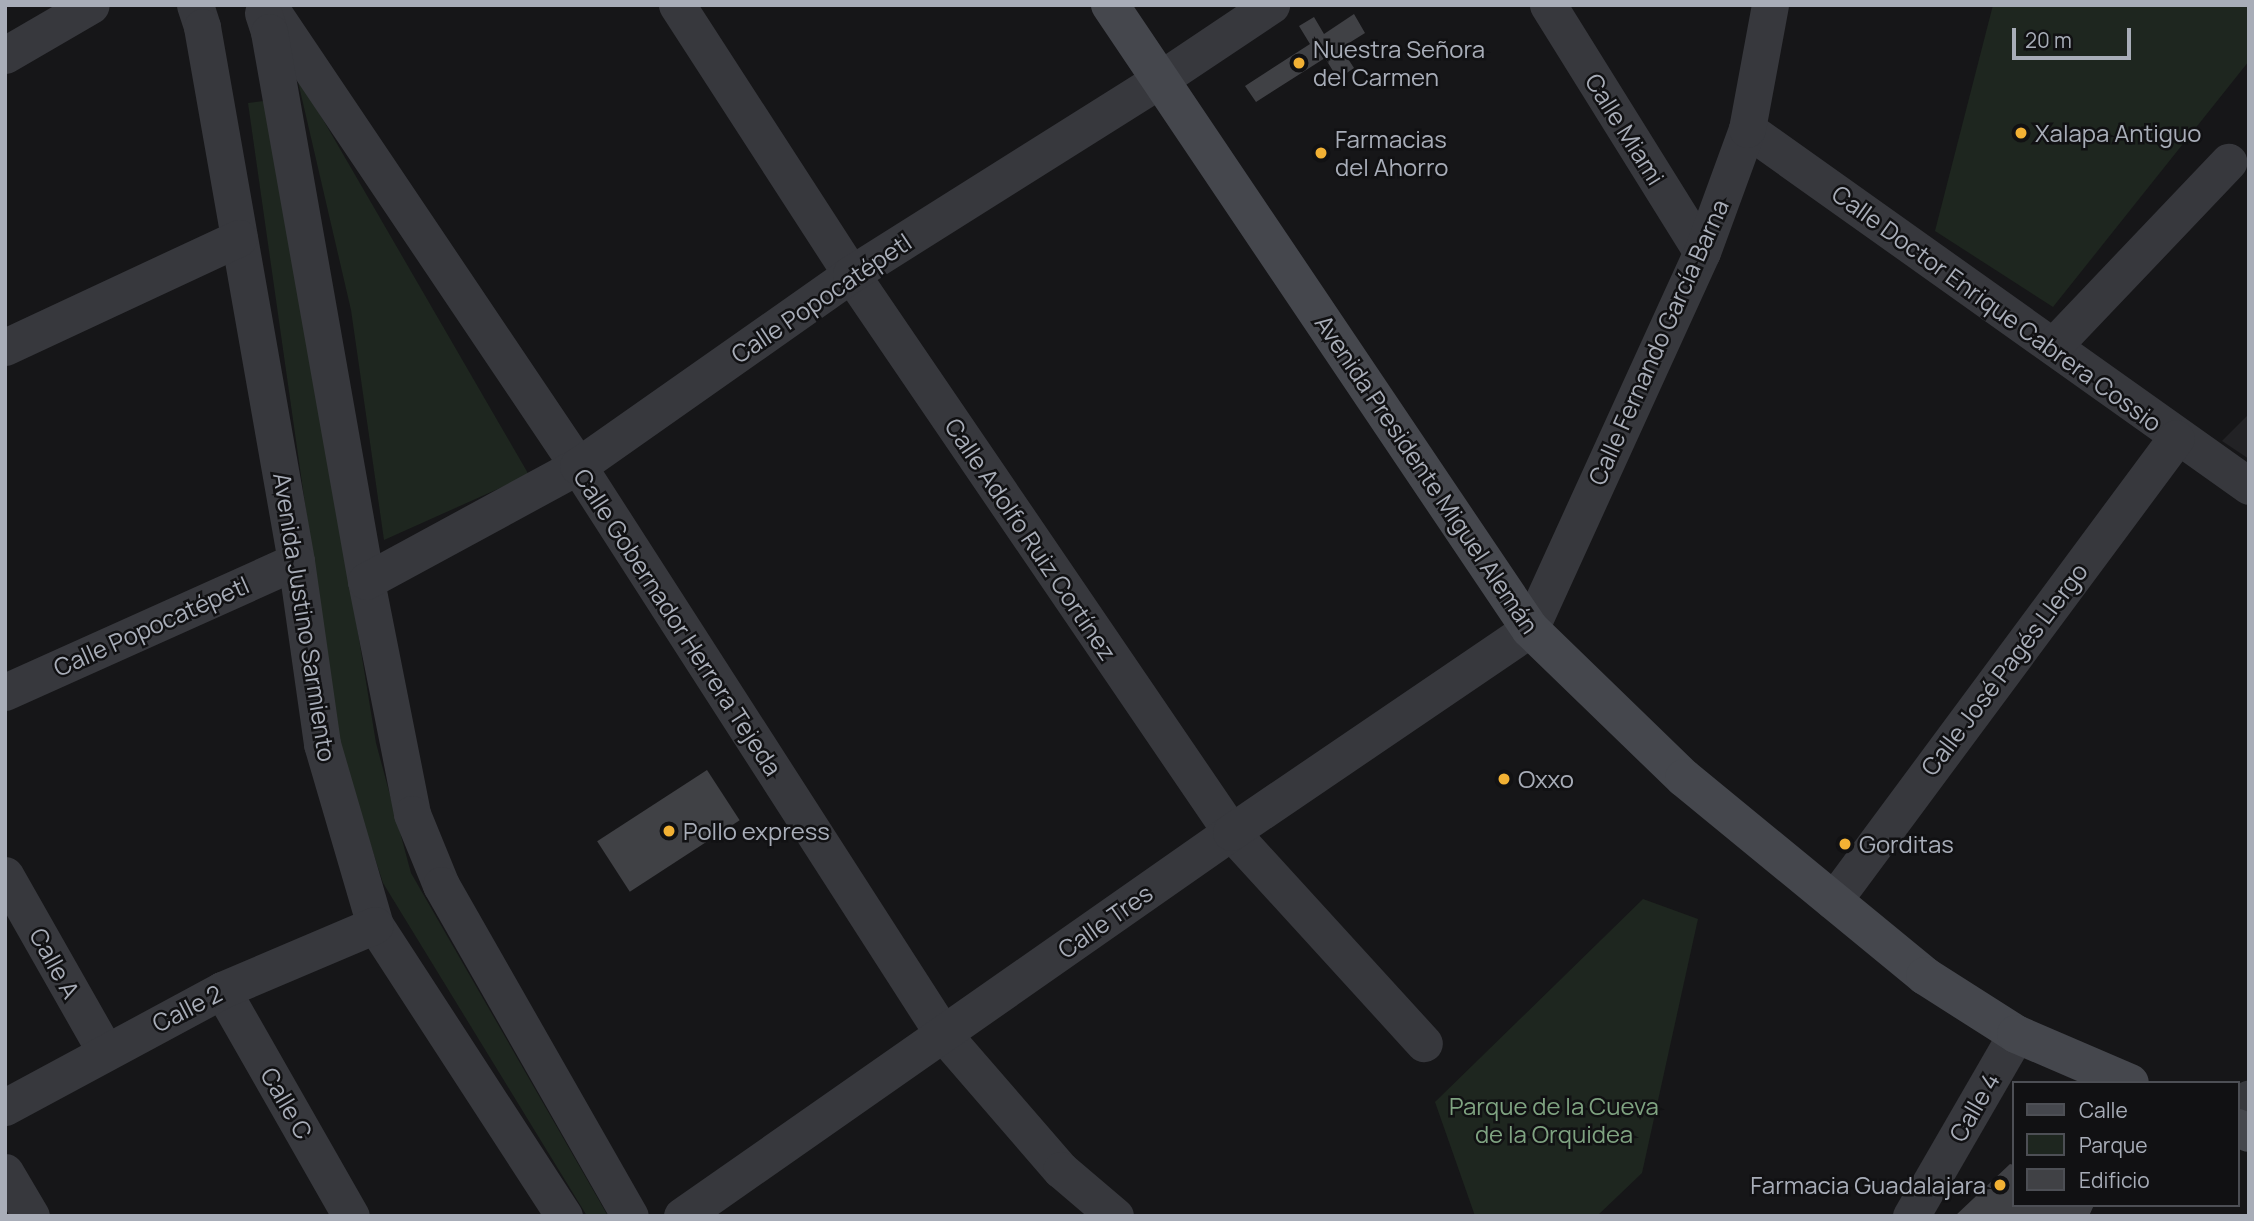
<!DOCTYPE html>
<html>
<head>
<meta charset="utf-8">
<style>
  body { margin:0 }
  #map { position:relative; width:2254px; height:1221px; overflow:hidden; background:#161618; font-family:Manrope,sans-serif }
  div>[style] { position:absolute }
  .built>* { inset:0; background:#222225 }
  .green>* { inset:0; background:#1e261f }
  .building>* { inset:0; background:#404145; transform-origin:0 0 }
  .street>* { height:37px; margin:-18.5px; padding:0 18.5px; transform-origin:18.5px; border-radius:18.5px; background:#37383d }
  .secondary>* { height:38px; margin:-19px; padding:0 19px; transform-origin:19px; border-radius:19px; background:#45474d }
  .dots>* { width:19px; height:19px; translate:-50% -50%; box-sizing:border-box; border:4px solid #111113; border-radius:50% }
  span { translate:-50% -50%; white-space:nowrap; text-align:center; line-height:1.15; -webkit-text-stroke:5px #111113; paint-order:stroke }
  .poi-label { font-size:24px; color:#a8adb8 }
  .left { translate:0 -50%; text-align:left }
  .right { translate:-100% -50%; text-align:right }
  .street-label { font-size:24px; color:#a8adb8 }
  .park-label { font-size:24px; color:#7fa381 }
  .frame { position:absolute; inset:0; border:7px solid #a8adb8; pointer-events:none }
  .legend { position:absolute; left:2012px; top:1081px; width:228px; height:126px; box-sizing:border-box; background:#111113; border:2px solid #4d4f55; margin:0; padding:9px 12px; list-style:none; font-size:21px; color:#a8adb8 }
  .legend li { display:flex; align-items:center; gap:14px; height:35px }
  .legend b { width:35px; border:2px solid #4d4f55 }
  .scale { position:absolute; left:2012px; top:28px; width:119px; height:32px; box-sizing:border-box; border:4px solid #a8adb8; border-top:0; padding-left:9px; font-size:21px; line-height:24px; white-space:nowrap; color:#a8adb8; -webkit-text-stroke:5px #111113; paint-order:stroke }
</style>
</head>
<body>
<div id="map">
  <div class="built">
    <div style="clip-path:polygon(2249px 414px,2249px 459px,2222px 441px)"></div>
  </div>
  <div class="green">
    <div style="clip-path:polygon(1993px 5px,2249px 5px,2249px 61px,2053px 307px,1935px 231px)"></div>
    <div style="clip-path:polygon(296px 73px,529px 475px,384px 540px,351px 310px)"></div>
    <div style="clip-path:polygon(271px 100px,376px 743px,411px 873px,608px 1216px,587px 1216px,383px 883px,340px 750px,248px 103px)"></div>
    <div style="clip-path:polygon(1643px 899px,1698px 919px,1642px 1173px,1597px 1216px,1475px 1216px,1435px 1102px)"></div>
  </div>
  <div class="building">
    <div style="clip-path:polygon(1354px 14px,1365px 33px,1341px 48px,1354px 68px,1338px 79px,1325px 58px,1256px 102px,1245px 86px,1310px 44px,1299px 26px,1314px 17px,1324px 34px)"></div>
    <div style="left:707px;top:770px;width:60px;height:131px;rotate:57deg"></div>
    <div style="clip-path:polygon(2010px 1164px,2014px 1165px,2014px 1205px,2094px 1205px,2089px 1216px,1955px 1216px)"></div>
  </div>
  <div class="street">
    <div style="left:195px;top:5px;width:23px;rotate:72deg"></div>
    <div style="left:202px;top:27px;width:542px;rotate:80.02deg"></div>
    <div style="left:296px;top:561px;width:185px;rotate:81.9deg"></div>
    <div style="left:322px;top:744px;width:189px;rotate:73.7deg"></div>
    <div style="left:375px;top:925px;width:347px;rotate:57deg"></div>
    <div style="left:268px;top:5px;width:556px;rotate:56.08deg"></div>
    <div style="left:578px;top:466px;width:675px;rotate:57.27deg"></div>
    <div style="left:943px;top:1034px;width:180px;rotate:49.1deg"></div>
    <div style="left:1061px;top:1170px;width:71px;rotate:40.4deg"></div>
    <div style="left:677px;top:5px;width:320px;rotate:57.1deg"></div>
    <div style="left:851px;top:274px;width:675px;rotate:55.74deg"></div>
    <div style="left:1231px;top:832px;width:286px;rotate:47.6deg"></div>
    <div style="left:1548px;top:5px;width:291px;rotate:58.1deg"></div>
    <div style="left:263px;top:13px;width:20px;rotate:72deg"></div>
    <div style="left:269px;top:32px;width:558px;rotate:79.98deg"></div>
    <div style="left:366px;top:581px;width:237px;rotate:78.8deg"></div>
    <div style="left:412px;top:814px;width:77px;rotate:67.8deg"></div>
    <div style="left:441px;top:885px;width:381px;rotate:60.3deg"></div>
    <div style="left:5px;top:55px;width:99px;rotate:-30.2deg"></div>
    <div style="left:1747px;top:129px;width:616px;rotate:35.42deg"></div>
    <div style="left:2054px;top:345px;width:253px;rotate:-46.4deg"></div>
    <div style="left:5px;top:347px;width:258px;rotate:-25deg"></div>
    <div style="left:366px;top:581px;width:241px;rotate:-28.5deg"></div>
    <div style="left:578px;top:466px;width:334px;rotate:-35.1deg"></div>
    <div style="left:851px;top:274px;width:364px;rotate:-32.2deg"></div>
    <div style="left:1159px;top:80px;width:135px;rotate:-33.8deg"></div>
    <div style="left:5px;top:692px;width:319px;rotate:-24.2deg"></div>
    <div style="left:5px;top:875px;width:202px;rotate:60.4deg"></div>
    <div style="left:1833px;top:901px;width:576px;rotate:-53.47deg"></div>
    <div style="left:222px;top:990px;width:260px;rotate:60.3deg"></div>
    <div style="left:5px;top:1107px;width:247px;rotate:-28.3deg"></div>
    <div style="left:222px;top:990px;width:166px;rotate:-23deg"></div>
    <div style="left:2238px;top:1121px;width:25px;rotate:-64deg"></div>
    <div style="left:5px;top:1172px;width:51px;rotate:59.4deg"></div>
    <div style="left:682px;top:1216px;width:670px;rotate:-34.97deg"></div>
    <div style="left:1231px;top:832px;width:361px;rotate:-34.2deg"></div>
    <div style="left:1530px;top:629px;width:414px;rotate:-65.5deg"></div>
    <div style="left:1702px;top:252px;width:131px;rotate:-69.9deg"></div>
    <div style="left:1747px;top:129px;width:126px;rotate:-79.5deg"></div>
    <div style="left:1911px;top:1216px;width:210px;rotate:-60deg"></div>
  </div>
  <div class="secondary">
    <div style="left:1110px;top:5px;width:752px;rotate:56.06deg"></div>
    <div style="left:1530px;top:629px;width:214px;rotate:44.1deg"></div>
    <div style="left:1684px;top:778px;width:312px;rotate:39.4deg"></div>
    <div style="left:1925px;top:976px;width:108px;rotate:32.5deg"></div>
    <div style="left:2016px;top:1034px;width:124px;rotate:23.3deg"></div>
    <div style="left:2238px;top:1128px;width:12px;rotate:24deg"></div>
  </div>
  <div class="dots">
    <div style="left:1299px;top:63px;background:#f2b134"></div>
    <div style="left:2021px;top:133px;background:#f2b134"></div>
    <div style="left:1321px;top:153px;background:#f2b134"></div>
    <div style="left:1504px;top:779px;background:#f2b134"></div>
    <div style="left:669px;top:831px;background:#f2b134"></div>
    <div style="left:1845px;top:844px;background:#f2b134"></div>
    <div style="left:2000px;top:1185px;background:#f2b134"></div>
  </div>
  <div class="poi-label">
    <span class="left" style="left:1313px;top:63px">Nuestra Señora<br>del Carmen</span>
    <span class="left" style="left:2035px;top:133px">Xalapa Antiguo</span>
    <span class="left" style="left:1335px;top:153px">Farmacias<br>del Ahorro</span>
    <span class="left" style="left:1518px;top:779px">Oxxo</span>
    <span class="left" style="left:683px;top:831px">Pollo express</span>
    <span class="left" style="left:1859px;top:844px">Gorditas</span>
    <span class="right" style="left:1986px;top:1185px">Farmacia Guadalajara</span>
  </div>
  <div class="street-label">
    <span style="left:1625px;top:129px;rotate:58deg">Calle Miami</span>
    <span style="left:821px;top:298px;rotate:-34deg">Calle Popocatépetl</span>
    <span style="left:1997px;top:308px;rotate:36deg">Calle Doctor Enrique Cabrera Cossio</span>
    <span style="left:1658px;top:342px;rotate:-66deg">Calle Fernando García Barna</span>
    <span style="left:1427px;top:474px;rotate:56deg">Avenida Presidente Miguel Alemán</span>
    <span style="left:1031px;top:539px;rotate:56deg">Calle Adolfo Ruiz Cortínez</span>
    <span style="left:305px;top:617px;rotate:81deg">Avenida Justino Sarmiento</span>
    <span style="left:678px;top:622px;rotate:57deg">Calle Gobernador Herrera Tejeda</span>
    <span style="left:151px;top:626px;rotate:-24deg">Calle Popocatépetl</span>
    <span style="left:2004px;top:669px;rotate:-53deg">Calle José Pagés Llergo</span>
    <span style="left:1105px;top:921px;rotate:-35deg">Calle Tres</span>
    <span style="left:55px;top:963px;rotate:61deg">Calle A</span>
    <span style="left:187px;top:1008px;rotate:-27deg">Calle 2</span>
    <span style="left:287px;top:1103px;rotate:60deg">Calle C</span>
    <span style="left:1974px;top:1107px;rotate:-60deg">Calle 4</span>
  </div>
  <div class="park-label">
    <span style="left:1554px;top:1120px">Parque de la Cueva<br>de la Orquidea</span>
  </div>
  <div class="frame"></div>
  <ul class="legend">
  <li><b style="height:9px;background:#45474d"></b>Calle</li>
  <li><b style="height:19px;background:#1e261f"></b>Parque</li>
  <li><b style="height:19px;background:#404145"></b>Edificio</li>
  </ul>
  <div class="scale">20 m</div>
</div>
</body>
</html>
